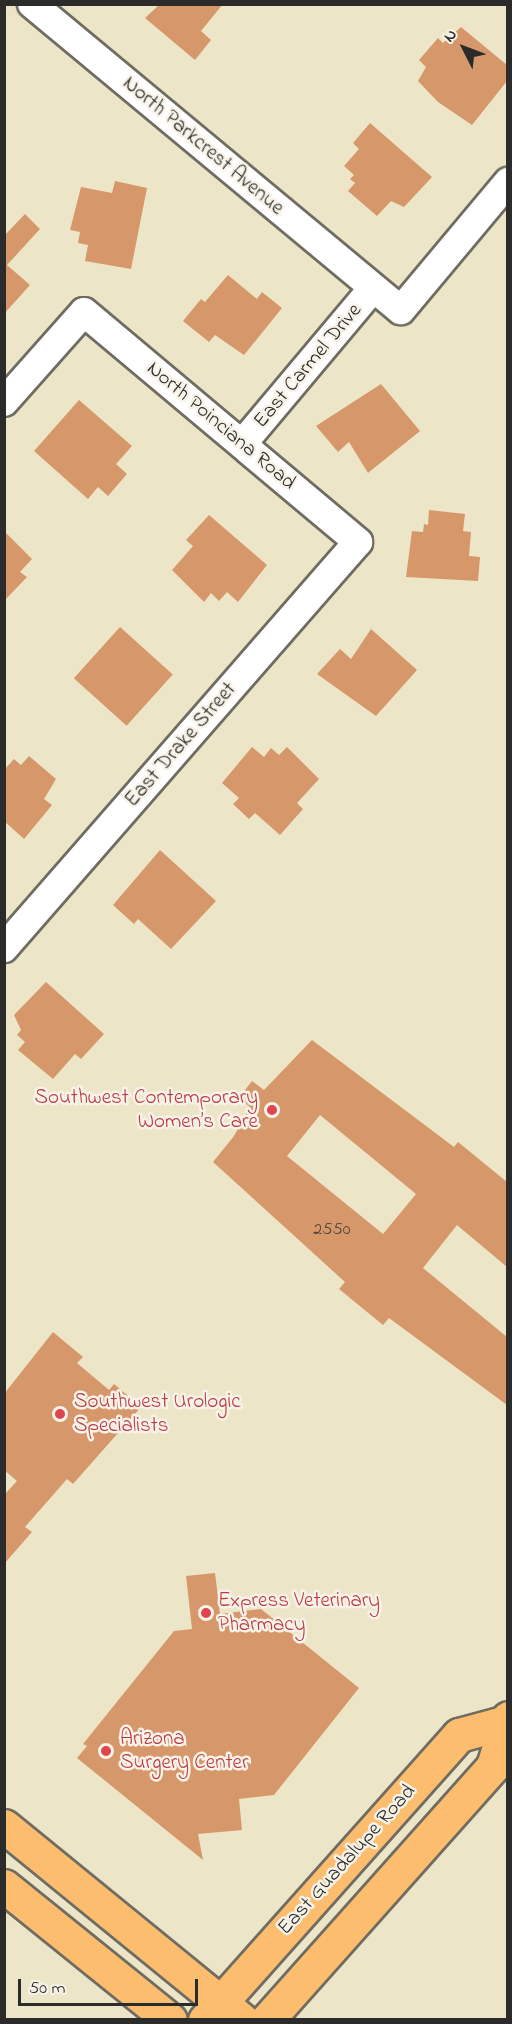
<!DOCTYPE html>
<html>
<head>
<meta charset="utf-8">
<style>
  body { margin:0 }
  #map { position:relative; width:512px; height:2024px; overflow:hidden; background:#ede5c8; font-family:"Indie Flower",sans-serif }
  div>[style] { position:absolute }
  .building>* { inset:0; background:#d6986a; transform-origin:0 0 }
  .roads { filter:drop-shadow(2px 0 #6f6c62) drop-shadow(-2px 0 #6f6c62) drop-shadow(0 2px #6f6c62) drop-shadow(0 -2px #6f6c62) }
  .minor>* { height:28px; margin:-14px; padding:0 14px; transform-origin:14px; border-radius:14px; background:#fff }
  .major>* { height:33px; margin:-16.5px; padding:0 16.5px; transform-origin:16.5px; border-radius:16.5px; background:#fcbd6f }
  .dots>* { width:16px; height:16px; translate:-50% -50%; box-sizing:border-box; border:3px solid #f7f3e8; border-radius:50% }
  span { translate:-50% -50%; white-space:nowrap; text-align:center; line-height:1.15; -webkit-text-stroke:5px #f7f3e8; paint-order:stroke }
  .number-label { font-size:18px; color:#56463b }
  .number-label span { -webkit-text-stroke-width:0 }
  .street-label { font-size:21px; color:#2b2b2b }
  .health-label { font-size:21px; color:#be3a42 }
  .right { translate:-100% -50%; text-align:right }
  .left { translate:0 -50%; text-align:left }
  .frame { position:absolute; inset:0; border:6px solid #2b2b2b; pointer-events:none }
  .north { position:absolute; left:434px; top:18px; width:60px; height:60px; -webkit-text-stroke:4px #f7f3e8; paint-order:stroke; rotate:312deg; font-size:16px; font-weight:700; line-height:24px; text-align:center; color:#2b2b2b }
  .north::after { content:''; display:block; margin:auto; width:21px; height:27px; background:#2b2b2b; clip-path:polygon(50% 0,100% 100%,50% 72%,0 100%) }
  .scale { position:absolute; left:18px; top:1979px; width:180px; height:27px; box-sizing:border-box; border:3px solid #2b2b2b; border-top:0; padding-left:8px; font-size:18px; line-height:21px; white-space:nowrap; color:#2b2b2b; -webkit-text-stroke:4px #f7f3e8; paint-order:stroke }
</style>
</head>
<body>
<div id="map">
  <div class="building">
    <div style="clip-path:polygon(160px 4px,223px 4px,201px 31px,211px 40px,195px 60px,145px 18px)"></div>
    <div style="clip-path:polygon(461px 27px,507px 65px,507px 81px,472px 125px,438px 102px,418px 81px,426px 67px,419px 60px,438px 38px,443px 43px)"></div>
    <div style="clip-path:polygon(370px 123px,432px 177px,404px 207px,391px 201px,377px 216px,348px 191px,355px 183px,350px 179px,354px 175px,344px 166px,359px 149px,353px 143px)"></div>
    <div style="clip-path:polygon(115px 181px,147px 188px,131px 269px,85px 261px,88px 245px,78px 243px,80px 232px,70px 230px,81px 187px,112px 193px)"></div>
    <div style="clip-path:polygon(25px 214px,40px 229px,7px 265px,30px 285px,4px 314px,4px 236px)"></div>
    <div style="clip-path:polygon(228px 275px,257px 299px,262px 292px,282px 308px,244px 355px,215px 335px,209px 342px,183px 321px,201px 299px,205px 302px)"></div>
    <div style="clip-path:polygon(381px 384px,420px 431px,368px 473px,349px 442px,338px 452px,316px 426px)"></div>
    <div style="clip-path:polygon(79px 400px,132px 446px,116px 464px,127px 474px,108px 496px,98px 487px,88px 499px,34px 451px)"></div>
    <div style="clip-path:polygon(429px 510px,465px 514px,463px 531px,471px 532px,469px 556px,480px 557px,478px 581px,406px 577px,412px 531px,423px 532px,424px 524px,428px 525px)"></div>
    <div style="clip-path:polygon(209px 515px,267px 565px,238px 602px,227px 592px,219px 601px,211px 593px,204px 602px,172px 570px,193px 546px,186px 540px)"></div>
    <div style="clip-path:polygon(4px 531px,32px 559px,20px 572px,27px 577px,4px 601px)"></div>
    <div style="left:120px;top:627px;width:71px;height:69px;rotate:42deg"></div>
    <div style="clip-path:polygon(371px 629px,417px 670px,376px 716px,317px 674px,340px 649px,351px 659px)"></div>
    <div style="clip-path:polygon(252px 747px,264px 757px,271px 748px,279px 755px,287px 747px,319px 779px,297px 803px,303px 809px,280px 835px,255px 813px,249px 819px,233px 804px,239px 798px,222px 783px)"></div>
    <div style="clip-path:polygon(29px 756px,56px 779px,44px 799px,52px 805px,24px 839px,4px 821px,4px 770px,14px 759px,21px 765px)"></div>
    <div style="clip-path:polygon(160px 850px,216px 901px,171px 949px,138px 919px,134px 924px,113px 905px)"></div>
    <div style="clip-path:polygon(46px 982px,104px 1034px,81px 1059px,75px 1054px,53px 1079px,18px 1050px,25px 1042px,17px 1035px,21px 1030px,14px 1015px)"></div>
    <div style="clip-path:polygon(evenodd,312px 1040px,454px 1147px,458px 1142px,507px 1182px,507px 1267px,457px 1225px,423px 1268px,507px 1337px,507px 1405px,389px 1318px,383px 1325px,339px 1289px,345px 1282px,213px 1162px,234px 1136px,250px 1107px,239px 1098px,252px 1081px,264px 1090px,312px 1040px,320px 1115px,416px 1194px,383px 1234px,287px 1156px,320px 1115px)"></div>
    <div style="clip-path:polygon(53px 1332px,83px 1357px,77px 1363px,109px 1390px,114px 1384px,141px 1407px,73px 1484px,67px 1479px,25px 1527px,32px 1532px,4px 1564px,4px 1495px,17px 1481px,4px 1470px,4px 1394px)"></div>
    <div style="clip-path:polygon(215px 1573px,220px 1614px,261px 1609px,359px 1688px,274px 1795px,239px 1799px,242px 1830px,198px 1834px,203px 1860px,77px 1758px,87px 1746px,83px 1744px,174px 1631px,192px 1629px,186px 1576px)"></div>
  </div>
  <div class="roads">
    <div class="minor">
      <div style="left:32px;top:4px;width:479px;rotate:39.7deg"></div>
      <div style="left:401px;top:310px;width:167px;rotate:-50.1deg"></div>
      <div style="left:4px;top:402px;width:120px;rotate:-48.4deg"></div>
      <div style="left:84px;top:312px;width:358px;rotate:40deg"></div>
      <div style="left:358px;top:542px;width:539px;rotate:131.09deg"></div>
      <div style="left:243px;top:443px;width:202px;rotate:-50deg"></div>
    </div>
    <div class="major">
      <div style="left:4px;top:1826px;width:307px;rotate:39.2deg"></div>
      <div style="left:4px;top:1886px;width:213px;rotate:38.9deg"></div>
      <div style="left:205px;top:2020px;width:382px;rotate:-48.3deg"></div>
      <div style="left:459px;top:1735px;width:46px;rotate:-15.3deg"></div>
      <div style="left:267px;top:2020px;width:340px;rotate:-48.3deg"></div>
      <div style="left:493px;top:1766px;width:50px;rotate:-72.6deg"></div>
    </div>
  </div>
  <div class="dots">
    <div style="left:272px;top:1110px;background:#e0444e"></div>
    <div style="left:60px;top:1414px;background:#e0444e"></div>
    <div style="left:206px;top:1613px;background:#e0444e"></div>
    <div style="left:106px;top:1751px;background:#e0444e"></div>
  </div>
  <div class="number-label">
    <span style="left:332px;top:1230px">2550</span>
  </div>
  <div class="street-label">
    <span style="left:203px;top:146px;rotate:40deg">North Parkcrest Avenue</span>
    <span style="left:308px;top:366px;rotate:-50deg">East Carmel Drive</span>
    <span style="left:221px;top:426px;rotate:40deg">North Poinciana Road</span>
    <span style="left:181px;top:745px;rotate:-49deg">East Drake Street</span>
    <span style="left:347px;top:1860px;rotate:-48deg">East Guadalupe Road</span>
  </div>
  <div class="health-label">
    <span class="right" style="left:258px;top:1110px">Southwest Contemporary<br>Women’s Care</span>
    <span class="left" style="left:74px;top:1414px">Southwest Urologic<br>Specialists</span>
    <span class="left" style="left:218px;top:1613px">Express Veterinary<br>Pharmacy</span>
    <span class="left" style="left:120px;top:1751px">Arizona<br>Surgery Center</span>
  </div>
  <div class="frame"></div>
  <div class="north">N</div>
  <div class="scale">50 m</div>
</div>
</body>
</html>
